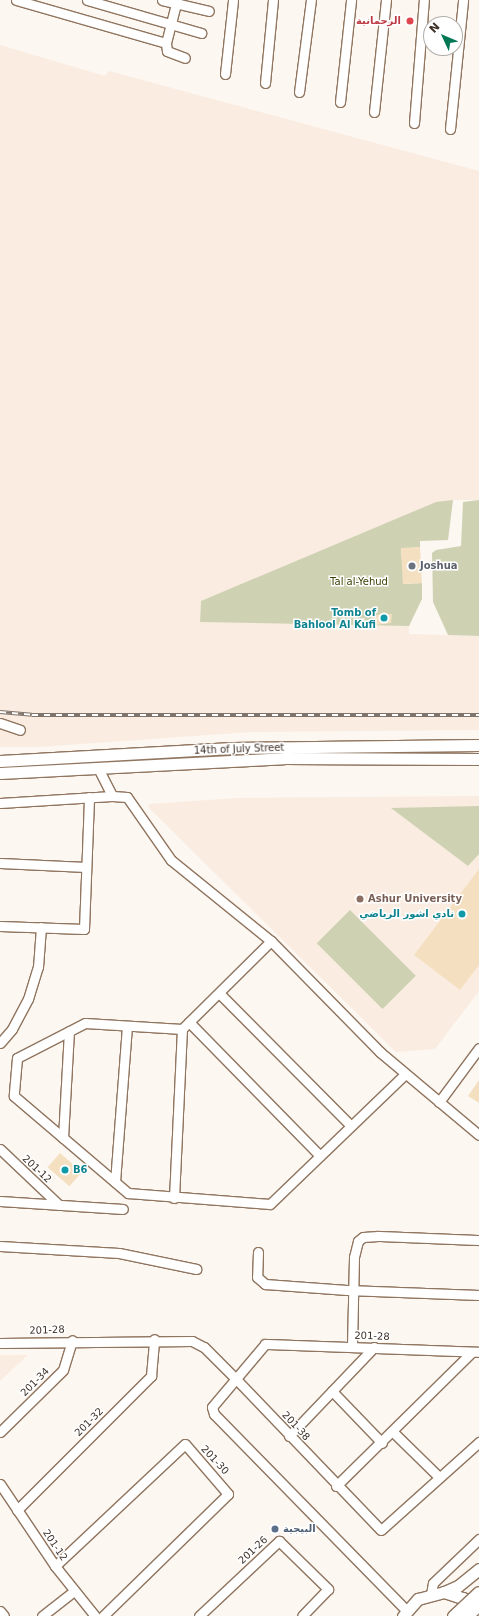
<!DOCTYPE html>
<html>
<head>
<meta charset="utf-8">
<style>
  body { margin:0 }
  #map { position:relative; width:479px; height:1616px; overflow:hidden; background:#fdf7f2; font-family:"DejaVu Sans","Noto Naskh Arabic",sans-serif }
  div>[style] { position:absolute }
  .built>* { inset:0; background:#faece0 }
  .green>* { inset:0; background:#ced2b3; transform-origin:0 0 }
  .building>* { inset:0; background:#f4e0c1; transform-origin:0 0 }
  .roads { filter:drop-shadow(1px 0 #90755f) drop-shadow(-1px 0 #90755f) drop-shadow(0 1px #90755f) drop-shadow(0 -1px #90755f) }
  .minor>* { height:9px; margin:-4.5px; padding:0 4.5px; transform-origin:4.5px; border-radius:4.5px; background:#fff }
  .major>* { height:11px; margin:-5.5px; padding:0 5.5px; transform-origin:5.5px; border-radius:5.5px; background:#fff }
  .rail>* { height:3.5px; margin-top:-1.75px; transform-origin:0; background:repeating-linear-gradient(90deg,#fff 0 6px,#7f756d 0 12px); box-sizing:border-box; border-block:1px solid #7f756d }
  .bridges { filter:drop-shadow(1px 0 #90755f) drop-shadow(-1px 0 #90755f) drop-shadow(0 1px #90755f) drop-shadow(0 -1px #90755f) }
  .major-bridge>* { height:11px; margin:-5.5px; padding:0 5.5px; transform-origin:5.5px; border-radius:5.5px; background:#fff }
  .dots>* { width:11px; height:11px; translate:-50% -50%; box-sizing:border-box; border:2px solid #fff; border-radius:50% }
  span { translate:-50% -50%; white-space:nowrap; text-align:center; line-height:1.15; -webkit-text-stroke:3px #fff; paint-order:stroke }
  .health-label { font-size:10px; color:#be3a42; font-weight:700 }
  .right { translate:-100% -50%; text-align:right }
  .worship-label { font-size:10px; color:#5b616d; font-weight:700 }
  .left { translate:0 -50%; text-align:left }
  .park-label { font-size:10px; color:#3c4003 }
  .culture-label { font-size:10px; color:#0d838f; font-weight:700 }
  .street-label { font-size:10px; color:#3d3128 }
  .education-label { font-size:10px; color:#785e54; font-weight:700 }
  .service-label { font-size:10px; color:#4e5e75; font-weight:700 }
  .north { position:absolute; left:423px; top:16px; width:40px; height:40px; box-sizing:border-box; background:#fff; border:1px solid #b1ada9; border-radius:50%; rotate:314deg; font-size:11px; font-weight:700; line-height:16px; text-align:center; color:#3d3128 }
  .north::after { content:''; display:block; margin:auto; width:14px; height:18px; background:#007855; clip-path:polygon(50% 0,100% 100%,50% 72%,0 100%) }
</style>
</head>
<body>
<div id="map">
  <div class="built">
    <div style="clip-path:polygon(0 45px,105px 76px,109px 71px,479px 171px,479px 500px,453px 500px,201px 601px,200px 621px,409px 626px,409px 634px,479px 636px,479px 730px,251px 732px,38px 747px,0 747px)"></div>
    <div style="clip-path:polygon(479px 796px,479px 991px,435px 1049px,396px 1052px,148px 807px,150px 804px,236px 798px)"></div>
    <div style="clip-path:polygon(0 1355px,28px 1355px,0 1381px)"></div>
  </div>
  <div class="green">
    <div style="clip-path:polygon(453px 500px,448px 540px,420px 541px,420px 547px,401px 549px,404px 584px,422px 583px,422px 599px,409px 626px,200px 622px,201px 601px,436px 502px)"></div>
    <div style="clip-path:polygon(479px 500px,479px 636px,448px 635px,433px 602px,432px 553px,436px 550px,461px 546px,463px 502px)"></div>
    <div style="clip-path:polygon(479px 806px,479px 854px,468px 866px,391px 808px)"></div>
    <div style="left:350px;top:910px;width:93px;height:47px;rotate:45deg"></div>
  </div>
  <div class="building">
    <div style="left:420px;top:547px;width:36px;height:19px;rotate:87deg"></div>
    <div style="clip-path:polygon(392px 614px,391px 623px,375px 625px,374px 615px)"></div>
    <div style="clip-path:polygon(479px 869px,479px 965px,460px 990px,414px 955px)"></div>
    <div style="clip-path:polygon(479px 1080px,479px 1103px,468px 1096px)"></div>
    <div style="left:60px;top:1153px;width:29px;height:19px;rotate:41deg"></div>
  </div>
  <div class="roads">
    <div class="minor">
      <div style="left:16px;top:0;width:156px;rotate:16deg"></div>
      <div style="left:166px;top:43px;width:44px;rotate:-75.7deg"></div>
      <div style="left:87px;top:0;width:119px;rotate:16.1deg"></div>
      <div style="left:162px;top:0;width:48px;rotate:13.2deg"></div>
      <div style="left:166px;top:43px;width:8px;rotate:83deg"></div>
      <div style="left:167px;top:51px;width:19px;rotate:21deg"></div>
      <div style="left:225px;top:74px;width:74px;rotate:-83.8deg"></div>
      <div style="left:265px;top:83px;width:83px;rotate:-84.5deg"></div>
      <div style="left:299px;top:92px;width:93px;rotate:-82.6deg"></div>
      <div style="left:340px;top:102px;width:103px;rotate:-83.8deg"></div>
      <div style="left:374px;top:112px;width:113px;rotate:-83.9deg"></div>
      <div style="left:414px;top:123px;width:123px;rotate:-85.4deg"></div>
      <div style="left:450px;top:129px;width:130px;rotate:-84.2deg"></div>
      <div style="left:0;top:723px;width:21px;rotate:19deg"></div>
      <div style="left:98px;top:768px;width:31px;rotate:63deg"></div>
      <div style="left:0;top:803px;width:112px;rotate:-3.6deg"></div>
      <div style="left:112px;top:796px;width:15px;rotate:4deg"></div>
      <div style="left:127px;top:797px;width:77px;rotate:55.1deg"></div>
      <div style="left:171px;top:860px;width:129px;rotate:39deg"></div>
      <div style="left:271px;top:941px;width:156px;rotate:45.5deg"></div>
      <div style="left:380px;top:1052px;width:129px;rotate:40deg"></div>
      <div style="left:0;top:863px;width:86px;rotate:2.7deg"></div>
      <div style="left:0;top:926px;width:84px;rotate:2deg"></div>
      <div style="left:84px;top:929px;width:132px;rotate:-87.8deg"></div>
      <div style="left:219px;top:993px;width:187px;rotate:45.2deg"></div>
      <div style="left:189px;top:1022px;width:187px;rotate:45.6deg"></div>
      <div style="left:182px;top:1029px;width:97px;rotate:-176.5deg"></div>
      <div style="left:85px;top:1023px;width:76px;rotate:152.8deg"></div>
      <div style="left:17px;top:1058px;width:38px;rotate:95deg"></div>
      <div style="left:14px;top:1096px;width:150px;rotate:40.4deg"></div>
      <div style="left:128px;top:1193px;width:142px;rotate:4.4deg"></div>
      <div style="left:270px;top:1204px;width:187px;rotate:-43.9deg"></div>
      <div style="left:0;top:1043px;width:18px;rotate:-49deg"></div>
      <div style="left:12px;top:1029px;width:34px;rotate:-62deg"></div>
      <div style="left:28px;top:999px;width:34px;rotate:-73deg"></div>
      <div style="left:38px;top:967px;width:40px;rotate:-85.7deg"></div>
      <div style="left:439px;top:1102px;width:67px;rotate:-53.5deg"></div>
      <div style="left:63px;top:1138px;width:107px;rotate:-86.8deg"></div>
      <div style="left:0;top:1149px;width:81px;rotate:43.5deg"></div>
      <div style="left:115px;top:1182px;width:156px;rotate:-85.6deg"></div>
      <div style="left:174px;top:1198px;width:169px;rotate:-87.3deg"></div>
      <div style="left:182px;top:1029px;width:125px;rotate:-44.7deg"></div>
      <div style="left:0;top:1201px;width:123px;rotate:3.7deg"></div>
      <div style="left:0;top:1246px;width:119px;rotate:3.4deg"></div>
      <div style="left:119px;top:1253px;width:79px;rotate:11.7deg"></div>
      <div style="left:258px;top:1252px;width:25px;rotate:92deg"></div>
      <div style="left:257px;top:1277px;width:11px;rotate:41deg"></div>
      <div style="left:265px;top:1284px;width:82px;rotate:4.2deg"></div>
      <div style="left:347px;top:1290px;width:132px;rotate:2.2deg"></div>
      <div style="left:0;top:1343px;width:192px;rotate:-0.6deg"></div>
      <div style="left:192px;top:1341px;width:13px;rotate:27deg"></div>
      <div style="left:204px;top:1347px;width:45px;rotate:45deg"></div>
      <div style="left:236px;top:1379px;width:209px;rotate:46.2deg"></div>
      <div style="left:381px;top:1530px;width:132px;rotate:-41.9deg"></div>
      <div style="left:352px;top:1346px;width:89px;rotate:-88.7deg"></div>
      <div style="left:354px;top:1257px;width:16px;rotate:-76deg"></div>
      <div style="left:358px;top:1241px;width:6px;rotate:-39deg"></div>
      <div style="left:363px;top:1237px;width:15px;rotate:-4deg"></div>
      <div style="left:378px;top:1236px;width:101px;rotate:2.3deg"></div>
      <div style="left:332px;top:1391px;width:72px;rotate:46.1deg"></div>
      <div style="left:0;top:1432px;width:88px;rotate:-44.5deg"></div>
      <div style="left:63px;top:1370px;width:31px;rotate:-73deg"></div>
      <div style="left:393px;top:1432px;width:64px;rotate:44.4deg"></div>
      <div style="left:289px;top:1436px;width:123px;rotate:-46.3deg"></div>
      <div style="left:0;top:1484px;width:99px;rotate:56.1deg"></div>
      <div style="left:55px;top:1566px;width:64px;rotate:51.3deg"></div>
      <div style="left:336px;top:1486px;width:191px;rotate:-44.6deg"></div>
      <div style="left:17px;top:1510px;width:190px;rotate:-45deg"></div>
      <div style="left:151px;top:1376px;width:37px;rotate:-85deg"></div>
      <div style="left:55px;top:1566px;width:178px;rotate:-43.2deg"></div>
      <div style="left:185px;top:1444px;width:66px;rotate:49.3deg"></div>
      <div style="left:228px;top:1494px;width:175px;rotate:135.7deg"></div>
      <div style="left:431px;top:1594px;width:11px;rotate:-80deg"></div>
      <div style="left:433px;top:1583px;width:64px;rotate:-43.7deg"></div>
      <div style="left:406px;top:1610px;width:274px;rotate:-134.4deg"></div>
      <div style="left:214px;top:1414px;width:7px;rotate:-106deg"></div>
      <div style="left:212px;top:1407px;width:82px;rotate:-49.9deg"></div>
      <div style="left:265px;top:1344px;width:214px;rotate:2.1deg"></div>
      <div style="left:0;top:1611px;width:6px;rotate:51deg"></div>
      <div style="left:42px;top:1616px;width:41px;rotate:-38deg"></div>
      <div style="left:199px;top:1616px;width:110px;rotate:-43.2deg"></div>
      <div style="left:279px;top:1541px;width:69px;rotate:44.4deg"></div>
      <div style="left:328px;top:1589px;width:37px;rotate:134deg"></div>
    </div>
    <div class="major">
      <div style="left:0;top:761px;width:232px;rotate:-3.2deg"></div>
      <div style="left:232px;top:748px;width:247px;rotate:-0.7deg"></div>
      <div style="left:0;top:773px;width:284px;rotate:-3deg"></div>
      <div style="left:284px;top:758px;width:195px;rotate:0.3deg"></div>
      <div style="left:444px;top:1592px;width:15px;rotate:-23deg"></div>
      <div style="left:458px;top:1586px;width:27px;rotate:-39deg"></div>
      <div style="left:403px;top:1616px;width:23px;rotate:-49deg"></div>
      <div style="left:418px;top:1599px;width:27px;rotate:-15deg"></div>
      <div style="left:444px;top:1592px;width:20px;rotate:18deg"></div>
      <div style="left:463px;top:1598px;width:23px;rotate:52deg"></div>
    </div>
  </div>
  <div class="rail">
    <div style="left:0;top:712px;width:32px;rotate:5deg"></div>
    <div style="left:32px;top:715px;width:447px"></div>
  </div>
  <div class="bridges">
    <div class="major-bridge">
      <div style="left:453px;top:1616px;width:35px;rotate:-43deg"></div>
      <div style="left:467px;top:1616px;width:16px;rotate:-43deg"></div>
    </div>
  </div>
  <div class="dots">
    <div style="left:410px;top:21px;background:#e0444e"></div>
    <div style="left:412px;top:566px;background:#6b7280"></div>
    <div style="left:384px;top:618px;background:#0f9aa8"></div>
    <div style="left:360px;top:899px;background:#8d6e63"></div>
    <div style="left:462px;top:914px;background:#0f9aa8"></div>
    <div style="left:65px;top:1170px;background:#0f9aa8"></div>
    <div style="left:275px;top:1529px;background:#5c6f8a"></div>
  </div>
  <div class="health-label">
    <span class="right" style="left:401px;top:21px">الرحمانية</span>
  </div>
  <div class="worship-label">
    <span class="left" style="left:420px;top:566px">Joshua</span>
  </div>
  <div class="park-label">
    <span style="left:359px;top:582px">Tal al-Yehud</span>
  </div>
  <div class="culture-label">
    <span class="right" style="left:376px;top:618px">Tomb of<br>Bahlool Al Kufi</span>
    <span class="right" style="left:454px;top:914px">نادي اشور الرياضي</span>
    <span class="left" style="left:73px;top:1170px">B6</span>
  </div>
  <div class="street-label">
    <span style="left:239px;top:749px;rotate:-2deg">14th of July Street</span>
    <span style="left:37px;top:1169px;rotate:43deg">201-12</span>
    <span style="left:47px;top:1330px;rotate:-2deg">201-28</span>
    <span style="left:372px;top:1336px;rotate:2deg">201-28</span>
    <span style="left:35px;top:1382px;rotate:-45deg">201-34</span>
    <span style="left:89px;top:1422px;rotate:-45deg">201-32</span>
    <span style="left:296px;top:1426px;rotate:47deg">201-38</span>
    <span style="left:215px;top:1460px;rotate:47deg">201-30</span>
    <span style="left:55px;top:1545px;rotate:56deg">201-12</span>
    <span style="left:253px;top:1550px;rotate:-43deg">201-26</span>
  </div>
  <div class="education-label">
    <span class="left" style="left:368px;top:899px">Ashur University</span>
  </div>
  <div class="service-label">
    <span class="left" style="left:283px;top:1529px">البيجية</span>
  </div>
  <div class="north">N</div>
</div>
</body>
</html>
